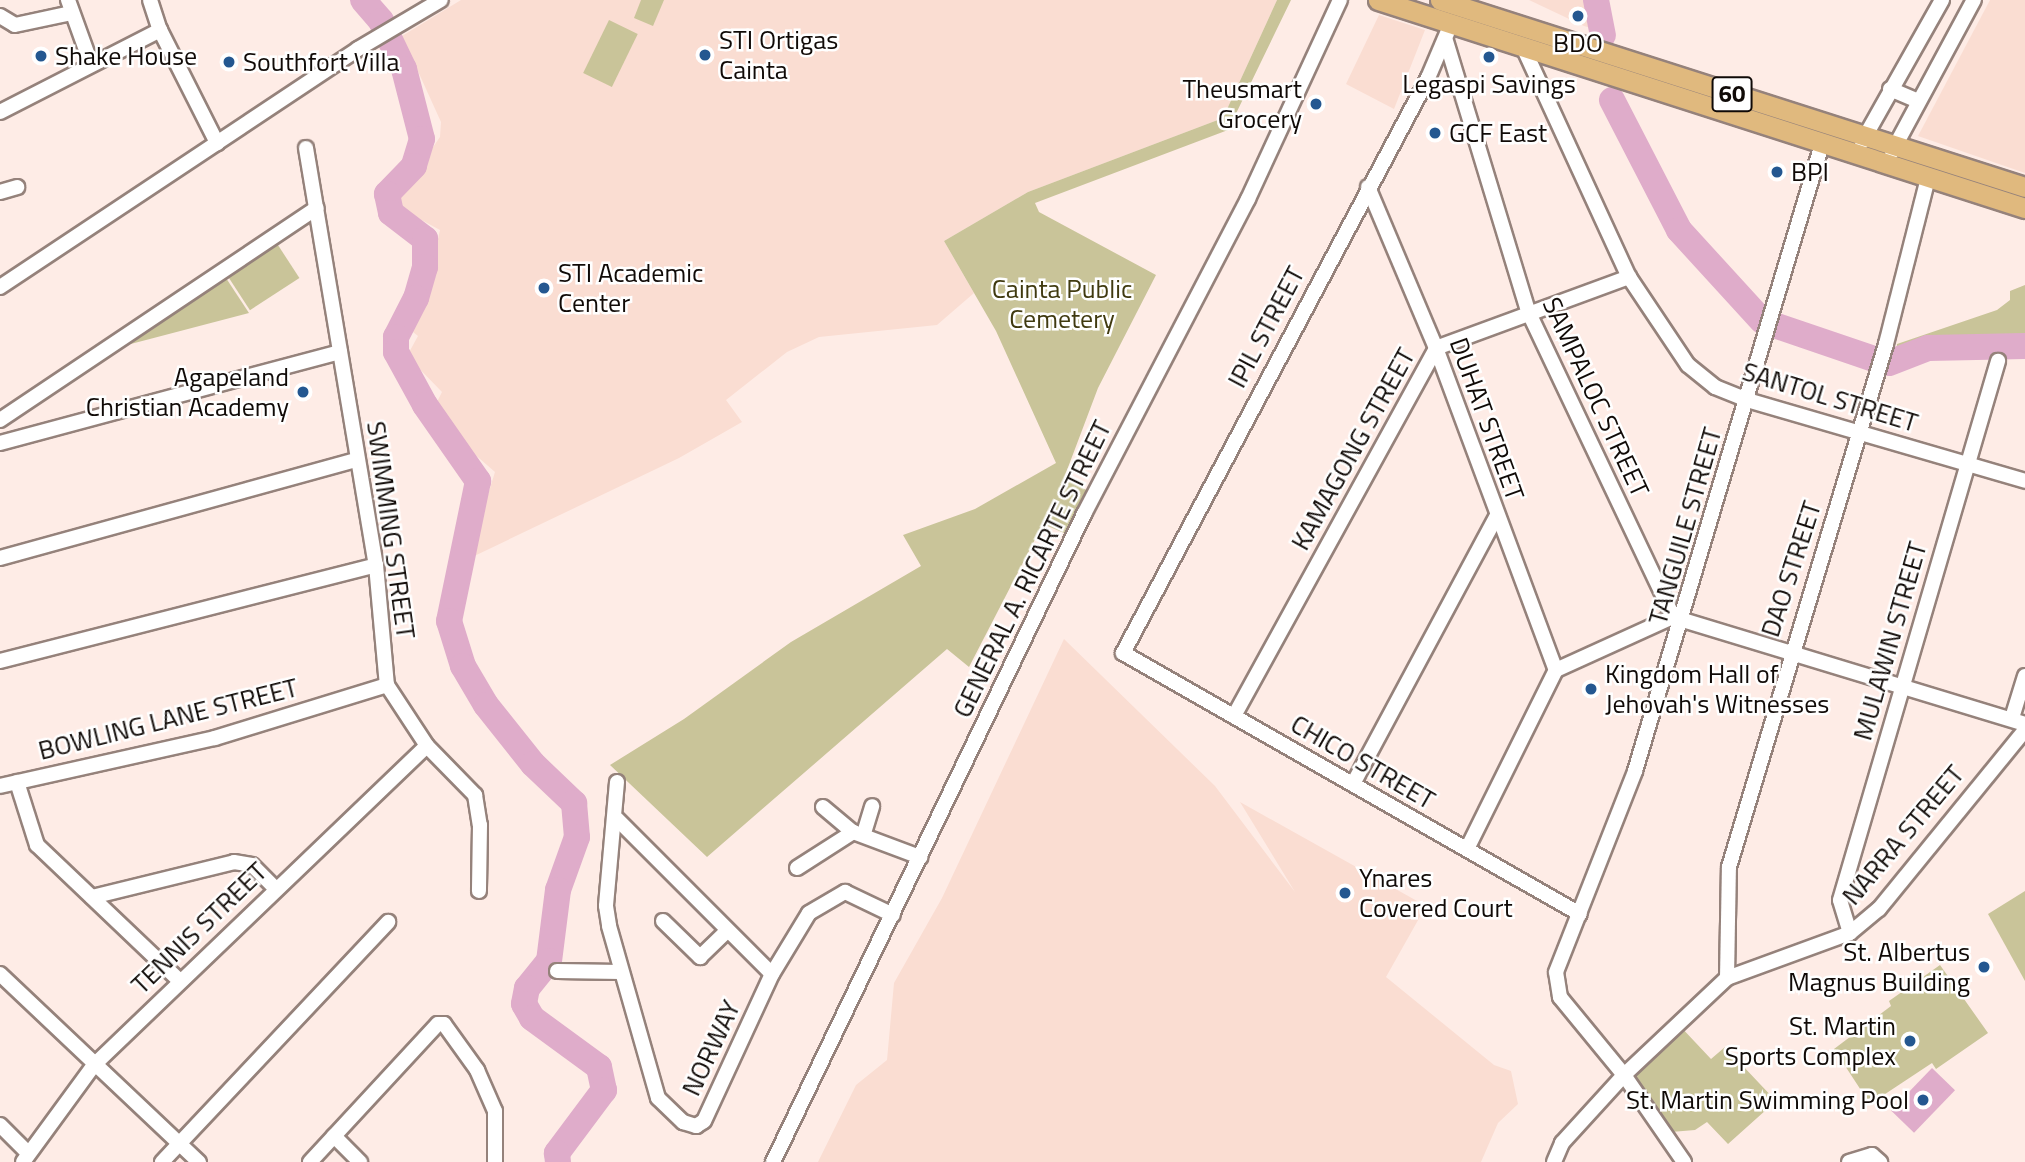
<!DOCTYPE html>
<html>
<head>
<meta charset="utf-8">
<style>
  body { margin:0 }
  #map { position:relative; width:2025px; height:1162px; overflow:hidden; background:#feece6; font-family:"Titillium Web",sans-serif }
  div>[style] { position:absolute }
  .built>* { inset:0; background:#faddd2 }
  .green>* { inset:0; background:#c9c499; transform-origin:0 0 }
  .water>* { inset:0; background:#dfacca; transform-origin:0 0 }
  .river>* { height:26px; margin:-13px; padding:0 13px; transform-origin:13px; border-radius:13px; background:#dfacca }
  .roads { filter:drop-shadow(2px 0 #95827b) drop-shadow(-2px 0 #95827b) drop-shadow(0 2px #95827b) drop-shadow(0 -2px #95827b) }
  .minor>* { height:14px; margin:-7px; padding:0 7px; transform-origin:7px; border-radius:7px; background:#fff }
  .major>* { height:19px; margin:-9.5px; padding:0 9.5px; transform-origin:9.5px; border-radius:9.5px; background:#e0b97e }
  .dots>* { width:19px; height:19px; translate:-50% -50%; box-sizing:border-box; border:4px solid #fff; border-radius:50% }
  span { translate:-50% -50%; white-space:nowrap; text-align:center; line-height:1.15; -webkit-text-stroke:5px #fff; paint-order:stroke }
  .shield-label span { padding:2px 5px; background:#fff; border:2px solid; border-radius:5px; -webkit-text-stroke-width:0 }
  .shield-label { font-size:24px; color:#100a07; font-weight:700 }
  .poi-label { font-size:26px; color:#100a07 }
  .left { translate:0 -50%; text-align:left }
  .right { translate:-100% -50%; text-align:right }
  .park-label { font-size:26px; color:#403a10 }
  .street-label { font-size:26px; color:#100a07 }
</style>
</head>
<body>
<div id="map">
  <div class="built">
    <div style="clip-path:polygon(461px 0,1277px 0,1223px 118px,1028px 192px,944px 241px,974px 293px,937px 325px,819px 337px,787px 352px,726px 400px,742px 422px,679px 458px,468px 559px,495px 472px,472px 452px,437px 402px,442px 392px,407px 356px,418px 336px,408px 328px,430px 277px,440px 230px,403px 210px,400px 195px,440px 137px,441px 122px,402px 36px)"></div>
    <div style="clip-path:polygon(1529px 0,1601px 0,1607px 33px,1584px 26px)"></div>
    <div style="clip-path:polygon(1990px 0,2025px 0,2025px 173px,1918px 136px)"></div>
    <div style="clip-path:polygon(1379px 15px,1425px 30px,1394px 109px,1346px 84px)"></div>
    <div style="clip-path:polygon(1064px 639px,1215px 786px,1295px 892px,1240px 802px,1426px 906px,1386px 977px,1494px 1065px,1511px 1071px,1518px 1104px,1498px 1123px,1481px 1162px,818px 1162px,856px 1085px,887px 1060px,894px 983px,942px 898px)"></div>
  </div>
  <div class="green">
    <div style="clip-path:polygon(641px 0,664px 0,653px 26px,634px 18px)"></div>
    <div style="clip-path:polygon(1277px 0,1291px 0,1228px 130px,1035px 203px,1039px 212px,1156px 275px,1098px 388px,1064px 478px,1092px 493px,1071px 536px,1043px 524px,969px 667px,947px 649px,707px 857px,610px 765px,684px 719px,791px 642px,921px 566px,903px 535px,975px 509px,1056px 463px,996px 331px,944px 241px,1028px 192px,1223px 118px)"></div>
    <div style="left:609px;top:20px;width:32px;height:59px;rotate:26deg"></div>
    <div style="left:276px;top:242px;width:43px;height:59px;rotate:57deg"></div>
    <div style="clip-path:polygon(224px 275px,249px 313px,104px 351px)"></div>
    <div style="clip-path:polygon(2025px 285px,2025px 340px,1929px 344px,1896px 356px,1897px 344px,1997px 310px,2010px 300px,2010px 291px)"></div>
    <div style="clip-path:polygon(2025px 891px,2025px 981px,1988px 914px)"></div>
    <div style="clip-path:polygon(1940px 965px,1988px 1033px,1936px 1069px,1932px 1063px,1870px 1104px,1834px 1049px,1891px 1006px,1889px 1001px)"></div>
    <div style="clip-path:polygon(1679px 1025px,1711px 1059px,1725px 1047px,1776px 1101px,1728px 1144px,1707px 1122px,1695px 1130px,1671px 1132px,1628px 1072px)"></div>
  </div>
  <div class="water">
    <div style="left:1932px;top:1068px;width:32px;height:59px;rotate:44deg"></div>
  </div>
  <div class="river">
    <div style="left:363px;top:0;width:28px;rotate:49deg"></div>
    <div style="left:381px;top:21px;width:53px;rotate:64.4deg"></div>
    <div style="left:404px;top:69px;width:72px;rotate:75.6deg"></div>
    <div style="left:422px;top:139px;width:28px;rotate:107deg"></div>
    <div style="left:414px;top:166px;width:39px;rotate:134deg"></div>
    <div style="left:387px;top:194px;width:19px;rotate:78deg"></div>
    <div style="left:391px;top:213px;width:43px;rotate:37.4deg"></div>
    <div style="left:425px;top:239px;width:28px;rotate:90deg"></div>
    <div style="left:425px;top:267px;width:32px;rotate:106deg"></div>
    <div style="left:416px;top:298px;width:44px;rotate:117.1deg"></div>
    <div style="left:396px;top:337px;width:15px;rotate:90deg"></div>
    <div style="left:396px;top:352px;width:60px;rotate:61.3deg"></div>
    <div style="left:425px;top:405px;width:93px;rotate:55.1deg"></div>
    <div style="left:478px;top:481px;width:143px;rotate:101.7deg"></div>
    <div style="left:449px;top:621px;width:47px;rotate:72.7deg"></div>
    <div style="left:463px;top:666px;width:45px;rotate:59.5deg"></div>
    <div style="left:486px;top:705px;width:75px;rotate:51.5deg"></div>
    <div style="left:533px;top:764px;width:57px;rotate:43.6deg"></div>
    <div style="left:574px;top:803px;width:34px;rotate:85deg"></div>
    <div style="left:577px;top:837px;width:56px;rotate:109.7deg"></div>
    <div style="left:558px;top:890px;width:72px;rotate:97.2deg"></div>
    <div style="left:549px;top:961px;width:35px;rotate:129deg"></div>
    <div style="left:527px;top:988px;width:16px;rotate:101deg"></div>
    <div style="left:524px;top:1004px;width:16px;rotate:60deg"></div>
    <div style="left:532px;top:1018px;width:83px;rotate:36.2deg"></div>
    <div style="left:599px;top:1067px;width:24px;rotate:78deg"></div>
    <div style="left:604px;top:1090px;width:79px;rotate:126.7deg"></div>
    <div style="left:557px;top:1153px;width:9px;rotate:84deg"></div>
    <div style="left:1596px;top:0;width:36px;rotate:79deg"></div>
    <div style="left:1612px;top:100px;width:146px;rotate:62.7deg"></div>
    <div style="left:1679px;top:230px;width:123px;rotate:47.6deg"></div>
    <div style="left:1777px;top:326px;width:102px;rotate:18.8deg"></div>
    <div style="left:1889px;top:363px;width:42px;rotate:-21deg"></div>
    <div style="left:1928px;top:348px;width:97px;rotate:-1.2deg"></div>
  </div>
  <div class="roads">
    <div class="minor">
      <div style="left:68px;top:0;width:68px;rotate:70.2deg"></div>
      <div style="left:150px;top:0;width:32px;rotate:72deg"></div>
      <div style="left:160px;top:30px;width:127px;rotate:63.2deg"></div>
      <div style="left:0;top:16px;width:17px;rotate:31deg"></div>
      <div style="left:15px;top:25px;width:57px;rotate:-12.1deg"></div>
      <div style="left:1451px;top:24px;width:59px;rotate:113.1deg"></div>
      <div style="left:1428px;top:78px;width:651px;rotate:117.94deg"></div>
      <div style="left:1123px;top:653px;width:526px;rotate:29.73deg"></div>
      <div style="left:1446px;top:41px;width:282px;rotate:73.1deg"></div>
      <div style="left:1528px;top:311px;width:339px;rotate:64.6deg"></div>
      <div style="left:1673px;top:617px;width:368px;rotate:16.9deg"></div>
      <div style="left:1524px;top:49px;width:251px;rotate:65.3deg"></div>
      <div style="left:1629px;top:277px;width:106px;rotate:56.2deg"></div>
      <div style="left:1688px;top:365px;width:35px;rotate:39deg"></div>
      <div style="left:1715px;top:387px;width:35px;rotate:22deg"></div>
      <div style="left:1747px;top:400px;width:290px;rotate:16.2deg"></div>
      <div style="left:1890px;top:89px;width:30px;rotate:23deg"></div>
      <div style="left:0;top:112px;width:180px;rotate:-27.1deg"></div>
      <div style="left:1862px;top:142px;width:163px;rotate:-60.6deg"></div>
      <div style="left:306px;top:148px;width:423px;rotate:80.5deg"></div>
      <div style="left:376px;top:565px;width:121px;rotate:84.8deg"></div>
      <div style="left:387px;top:685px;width:73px;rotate:56.7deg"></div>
      <div style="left:427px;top:746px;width:69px;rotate:45.6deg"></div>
      <div style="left:475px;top:795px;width:30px;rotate:81deg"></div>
      <div style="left:480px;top:825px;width:66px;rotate:90.9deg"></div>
      <div style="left:1892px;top:152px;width:173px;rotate:-61.7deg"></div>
      <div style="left:1368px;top:187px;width:175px;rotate:67.1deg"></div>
      <div style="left:1436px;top:348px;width:344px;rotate:69.6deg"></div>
      <div style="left:0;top:192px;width:18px;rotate:-16deg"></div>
      <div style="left:0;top:287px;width:430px;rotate:-33.6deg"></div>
      <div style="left:358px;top:49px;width:96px;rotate:-30.6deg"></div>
      <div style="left:0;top:420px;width:381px;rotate:-33.8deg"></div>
      <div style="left:0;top:443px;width:352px;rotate:-15deg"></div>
      <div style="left:0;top:558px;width:369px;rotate:-15.4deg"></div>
      <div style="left:0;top:661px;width:388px;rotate:-14.3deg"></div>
      <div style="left:1234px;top:716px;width:420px;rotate:-61.2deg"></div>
      <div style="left:1436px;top:348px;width:206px;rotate:-20.2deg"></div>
      <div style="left:2012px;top:718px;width:44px;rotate:-72.8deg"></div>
      <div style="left:17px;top:782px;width:66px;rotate:72.4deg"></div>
      <div style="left:37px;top:845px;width:196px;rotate:43.6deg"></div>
      <div style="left:617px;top:782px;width:124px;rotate:95.1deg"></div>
      <div style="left:606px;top:906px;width:20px;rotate:81deg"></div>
      <div style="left:609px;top:926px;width:179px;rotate:74.1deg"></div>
      <div style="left:658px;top:1098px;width:35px;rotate:44deg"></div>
      <div style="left:683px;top:1122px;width:14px;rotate:17deg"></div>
      <div style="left:696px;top:1126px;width:9px;rotate:-32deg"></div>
      <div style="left:704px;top:1121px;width:162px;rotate:-65.2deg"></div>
      <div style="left:772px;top:974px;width:71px;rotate:-58.8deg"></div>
      <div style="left:809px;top:913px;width:42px;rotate:-30.3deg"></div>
      <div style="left:845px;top:892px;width:53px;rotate:25.6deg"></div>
      <div style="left:1353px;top:784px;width:304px;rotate:-61.8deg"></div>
      <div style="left:0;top:786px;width:220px;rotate:-12.6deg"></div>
      <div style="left:215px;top:738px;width:180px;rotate:-17.1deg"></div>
      <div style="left:823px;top:807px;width:39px;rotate:40deg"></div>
      <div style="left:853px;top:832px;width:72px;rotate:20.5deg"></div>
      <div style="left:617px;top:819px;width:219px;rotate:45deg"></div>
      <div style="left:864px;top:833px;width:28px;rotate:-73deg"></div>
      <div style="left:1467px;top:849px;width:200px;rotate:-63.6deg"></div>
      <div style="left:1556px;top:670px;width:128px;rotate:-24.4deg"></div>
      <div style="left:797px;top:868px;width:67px;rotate:-32.7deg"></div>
      <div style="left:92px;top:897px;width:146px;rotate:-13.8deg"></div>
      <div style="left:234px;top:862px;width:18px;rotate:9deg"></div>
      <div style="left:252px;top:865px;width:33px;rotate:45deg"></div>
      <div style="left:663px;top:921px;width:52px;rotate:44.2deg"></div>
      <div style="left:700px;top:957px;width:37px;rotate:-44deg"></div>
      <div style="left:1850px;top:933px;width:34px;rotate:-107deg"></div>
      <div style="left:1840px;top:900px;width:562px;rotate:-73.66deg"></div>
      <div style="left:557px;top:971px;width:64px;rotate:0.9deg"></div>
      <div style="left:0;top:974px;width:274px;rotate:43.4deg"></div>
      <div style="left:1727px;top:978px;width:111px;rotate:-89deg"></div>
      <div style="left:1729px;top:867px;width:546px;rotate:-73.29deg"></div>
      <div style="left:1886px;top:344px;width:171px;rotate:-75.8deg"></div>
      <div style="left:0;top:1125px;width:40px;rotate:45deg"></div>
      <div style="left:334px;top:1136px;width:37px;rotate:45deg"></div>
      <div style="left:23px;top:1162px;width:120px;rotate:-53.8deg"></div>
      <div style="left:94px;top:1065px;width:461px;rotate:-43.8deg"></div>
      <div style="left:162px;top:1162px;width:330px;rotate:-46.7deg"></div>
      <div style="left:310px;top:1162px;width:188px;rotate:-47.2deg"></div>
      <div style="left:438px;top:1024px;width:6px"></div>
      <div style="left:444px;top:1024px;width:57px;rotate:54.3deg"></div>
      <div style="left:477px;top:1070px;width:45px;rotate:66.3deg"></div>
      <div style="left:495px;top:1111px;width:51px;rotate:90deg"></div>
      <div style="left:773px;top:1162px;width:719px;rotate:-64.36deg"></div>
      <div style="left:1084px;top:514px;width:355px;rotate:-62.5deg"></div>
      <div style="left:1248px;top:199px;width:219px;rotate:-65.2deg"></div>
      <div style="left:1554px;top:1162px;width:21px;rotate:-67deg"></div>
      <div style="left:1562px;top:1143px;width:92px;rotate:-47.6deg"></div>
      <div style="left:1624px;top:1075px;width:141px;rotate:-43.3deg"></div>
      <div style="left:1727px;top:978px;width:131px;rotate:-20.1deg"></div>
      <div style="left:1850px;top:933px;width:38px;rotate:-40deg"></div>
      <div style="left:1879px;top:909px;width:231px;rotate:-50.8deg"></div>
      <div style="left:1684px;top:1162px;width:106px;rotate:-124.6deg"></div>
      <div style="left:1624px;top:1075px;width:101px;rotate:-129.4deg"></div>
      <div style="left:1560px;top:997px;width:25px;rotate:-99deg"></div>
      <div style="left:1556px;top:972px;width:216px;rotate:-68.5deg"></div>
      <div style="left:1635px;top:771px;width:654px;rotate:-73.39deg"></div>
      <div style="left:1849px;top:1162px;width:24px;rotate:-17deg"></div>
      <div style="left:1872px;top:1155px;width:11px;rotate:41deg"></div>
    </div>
    <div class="major">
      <div style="left:1378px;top:0;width:680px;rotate:17.82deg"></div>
      <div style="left:1440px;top:0;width:614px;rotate:17.73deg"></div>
    </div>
  </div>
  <div class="dots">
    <div style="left:1578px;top:16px;background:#245790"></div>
    <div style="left:705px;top:55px;background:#245790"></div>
    <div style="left:41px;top:56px;background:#245790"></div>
    <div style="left:1489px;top:57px;background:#245790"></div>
    <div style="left:229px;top:62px;background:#245790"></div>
    <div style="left:1316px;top:104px;background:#245790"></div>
    <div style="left:1435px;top:133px;background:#245790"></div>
    <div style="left:1777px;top:172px;background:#245790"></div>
    <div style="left:544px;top:288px;background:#245790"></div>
    <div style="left:303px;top:392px;background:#245790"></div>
    <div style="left:1591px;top:689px;background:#245790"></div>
    <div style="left:1345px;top:893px;background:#245790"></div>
    <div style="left:1984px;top:967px;background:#245790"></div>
    <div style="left:1910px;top:1041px;background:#245790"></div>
    <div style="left:1923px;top:1100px;background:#245790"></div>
  </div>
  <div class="shield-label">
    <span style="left:1732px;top:94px">60</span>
  </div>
  <div class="poi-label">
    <span class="left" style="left:719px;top:55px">STI Ortigas<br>Cainta</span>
    <span style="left:1578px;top:43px">BDO</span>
    <span class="left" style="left:55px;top:56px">Shake House</span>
    <span class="left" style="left:243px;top:62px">Southfort Villa</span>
    <span style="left:1489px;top:84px">Legaspi Savings</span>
    <span class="right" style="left:1302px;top:104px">Theusmart<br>Grocery</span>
    <span class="left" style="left:1449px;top:133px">GCF East</span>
    <span class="left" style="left:1791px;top:172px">BPI</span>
    <span class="left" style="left:558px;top:288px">STI Academic<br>Center</span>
    <span class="right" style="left:289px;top:392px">Agapeland<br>Christian Academy</span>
    <span class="left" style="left:1605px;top:689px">Kingdom Hall of<br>Jehovah's Witnesses</span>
    <span class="left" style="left:1359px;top:893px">Ynares<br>Covered Court</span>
    <span class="right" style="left:1970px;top:967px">St. Albertus<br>Magnus Building</span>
    <span class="right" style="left:1896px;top:1041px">St. Martin<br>Sports Complex</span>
    <span class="right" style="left:1909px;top:1100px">St. Martin Swimming Pool</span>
  </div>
  <div class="park-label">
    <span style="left:1062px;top:304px">Cainta Public<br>Cemetery</span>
  </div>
  <div class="street-label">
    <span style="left:1266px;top:327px;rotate:-62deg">IPIL STREET</span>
    <span style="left:1596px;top:397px;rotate:65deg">SAMPALOC STREET</span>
    <span style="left:1830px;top:397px;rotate:17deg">SANTOL STREET</span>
    <span style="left:1487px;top:419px;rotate:70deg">DUHAT STREET</span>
    <span style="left:1353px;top:449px;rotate:-61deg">KAMAGONG STREET</span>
    <span style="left:1685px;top:526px;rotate:-74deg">TANGUILE STREET</span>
    <span style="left:391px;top:530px;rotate:82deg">SWIMMING STREET</span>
    <span style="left:1032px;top:569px;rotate:-64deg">GENERAL A. RICARTE STREET</span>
    <span style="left:1791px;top:569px;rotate:-72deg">DAO STREET</span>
    <span style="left:1890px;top:641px;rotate:-74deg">MULAWIN STREET</span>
    <span style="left:168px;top:719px;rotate:-14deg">BOWLING LANE STREET</span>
    <span style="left:1363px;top:762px;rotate:30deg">CHICO STREET</span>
    <span style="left:1903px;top:835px;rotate:-50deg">NARRA STREET</span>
    <span style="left:199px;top:928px;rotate:-44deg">TENNIS STREET</span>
    <span style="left:711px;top:1048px;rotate:-65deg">NORWAY</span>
  </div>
</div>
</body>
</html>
